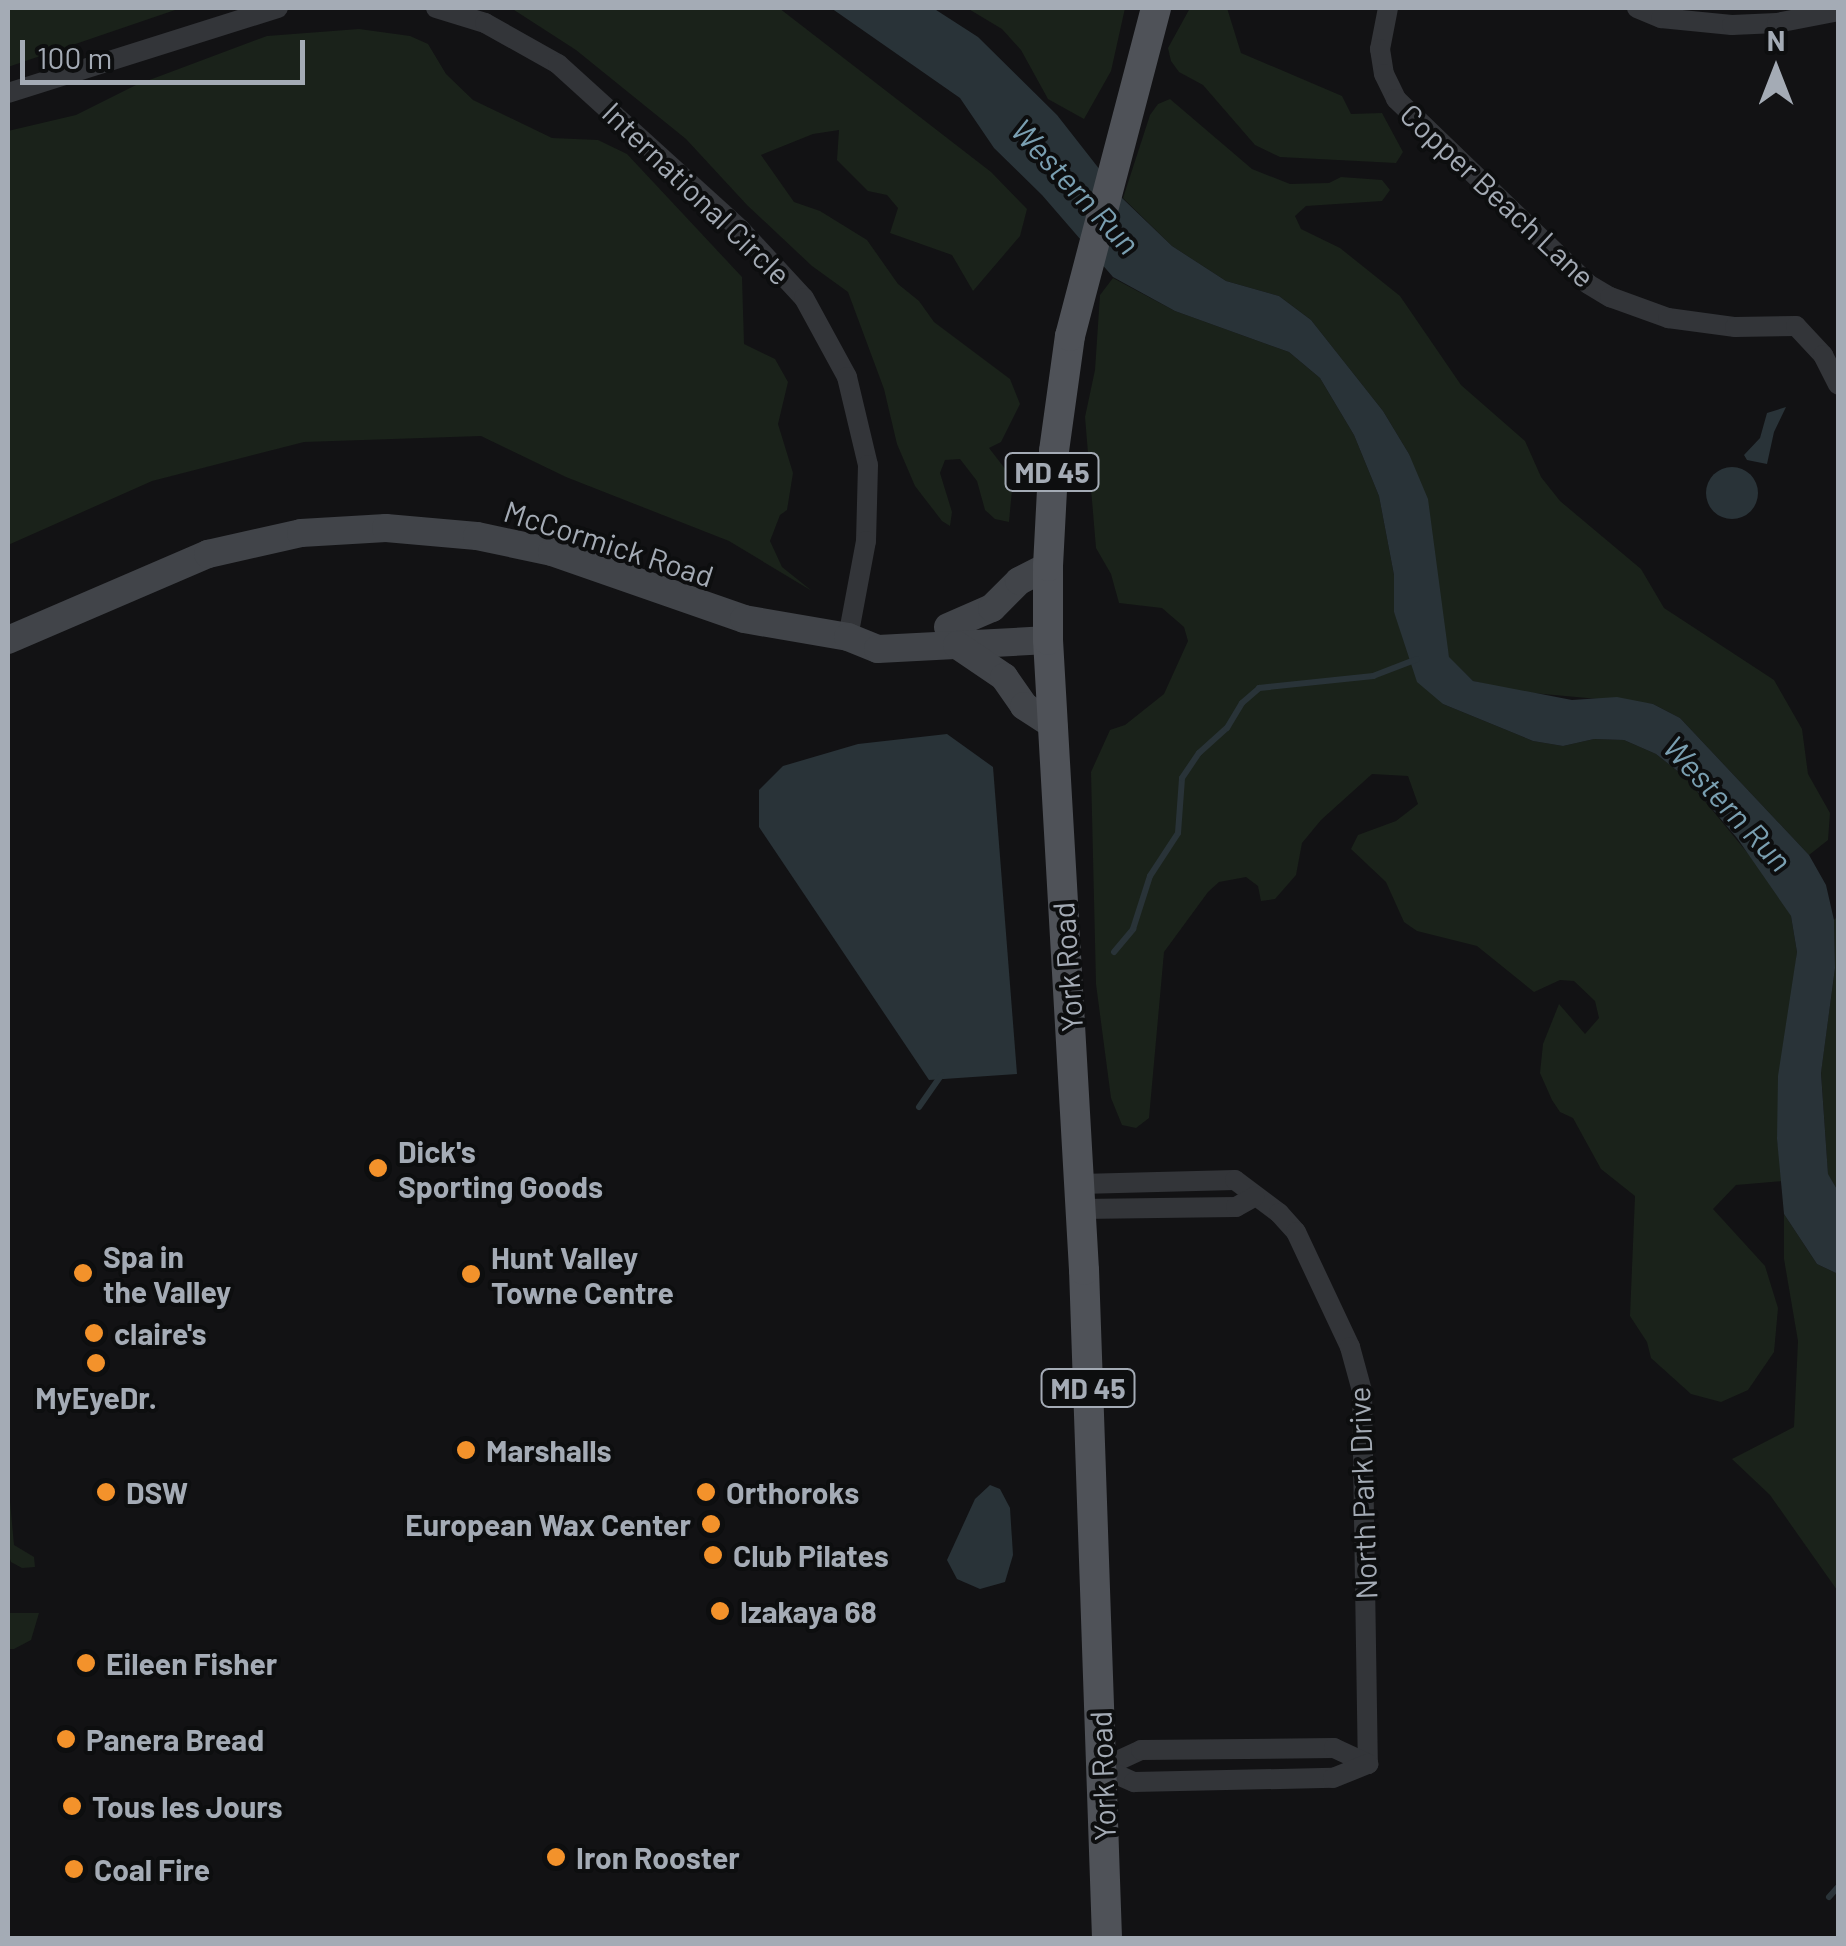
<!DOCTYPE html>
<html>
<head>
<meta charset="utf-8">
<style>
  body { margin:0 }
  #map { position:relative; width:1846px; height:1946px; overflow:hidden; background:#121214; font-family:Barlow,sans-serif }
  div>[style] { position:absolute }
  .green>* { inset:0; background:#1a221a }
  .water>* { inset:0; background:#293338 }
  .round { border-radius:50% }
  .stream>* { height:6px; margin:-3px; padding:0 3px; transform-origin:3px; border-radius:3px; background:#293338 }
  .street>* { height:20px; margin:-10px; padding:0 10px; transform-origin:10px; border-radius:10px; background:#333539 }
  .secondary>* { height:28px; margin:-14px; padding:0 14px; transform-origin:14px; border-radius:14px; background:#414449 }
  .primary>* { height:30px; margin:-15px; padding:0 15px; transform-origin:15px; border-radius:15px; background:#4f5258 }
  .dots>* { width:28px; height:28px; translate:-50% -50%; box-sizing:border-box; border:5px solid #0d0e0f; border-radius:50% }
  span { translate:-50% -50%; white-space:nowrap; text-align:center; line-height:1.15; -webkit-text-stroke:8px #0d0e0f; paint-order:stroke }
  .shield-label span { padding:2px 8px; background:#0d0e0f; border:2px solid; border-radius:8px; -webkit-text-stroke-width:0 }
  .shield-label { font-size:28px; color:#a4abb5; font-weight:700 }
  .street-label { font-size:30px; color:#a4abb5 }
  .poi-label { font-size:30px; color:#a4abb5; font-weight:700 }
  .left { translate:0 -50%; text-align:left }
  .right { translate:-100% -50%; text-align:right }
  .water-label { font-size:32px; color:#7a9fb1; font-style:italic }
  .frame { position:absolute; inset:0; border:10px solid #a4abb5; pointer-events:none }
  .north { position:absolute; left:1726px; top:20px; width:100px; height:100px; -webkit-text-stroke:8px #0d0e0f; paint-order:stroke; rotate:0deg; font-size:28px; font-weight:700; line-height:40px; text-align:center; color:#a4abb5 }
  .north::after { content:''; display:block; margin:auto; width:35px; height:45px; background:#a4abb5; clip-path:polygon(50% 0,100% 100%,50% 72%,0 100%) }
  .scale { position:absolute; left:20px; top:40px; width:285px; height:45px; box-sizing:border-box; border:5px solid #a4abb5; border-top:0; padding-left:12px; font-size:30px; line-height:35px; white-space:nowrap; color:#a4abb5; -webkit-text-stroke:8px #0d0e0f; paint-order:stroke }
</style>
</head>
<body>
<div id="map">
  <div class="green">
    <div style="clip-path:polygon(8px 8px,181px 8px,8px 67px)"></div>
    <div style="clip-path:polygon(511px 8px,779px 8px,991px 172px,1027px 209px,1020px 236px,973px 291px,952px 255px,890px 233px,898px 208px,887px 195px,868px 191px,837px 160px,839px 130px,813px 134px,761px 155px,794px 202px,820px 211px,867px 240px,898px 284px,919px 301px,934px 322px,1010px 379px,1020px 404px,1001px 442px,989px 448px,1013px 479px,1009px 522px,995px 519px,985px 510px,977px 481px,960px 459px,945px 460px,940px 473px,952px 512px,950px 526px,942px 521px,915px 486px,897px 444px,884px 389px,848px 292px,812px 266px,747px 205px,686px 139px,576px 50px)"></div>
    <div style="clip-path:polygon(967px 8px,1125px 8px,1111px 71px,1084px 119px,1048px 99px,1021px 50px,1002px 29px)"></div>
    <div style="clip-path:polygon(1190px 8px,1227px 8px,1241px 53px,1342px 96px,1351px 114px,1382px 113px,1403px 152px,1396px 163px,1280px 157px,1255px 145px,1203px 85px,1179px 72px,1171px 61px,1168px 48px)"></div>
    <div style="clip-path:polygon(359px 29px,410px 36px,428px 44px,446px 74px,473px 100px,552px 138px,598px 140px,627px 154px,742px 277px,744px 344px,775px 359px,788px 382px,778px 424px,793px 473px,787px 510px,780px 515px,770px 541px,782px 567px,812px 591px,729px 541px,566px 477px,481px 436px,304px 442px,152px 481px,8px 545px,8px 131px,76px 115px,136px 85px,267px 36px)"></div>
    <div style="clip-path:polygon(1170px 99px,1252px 169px,1290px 184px,1329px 183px,1341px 177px,1382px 180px,1390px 190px,1382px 201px,1306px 206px,1295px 216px,1301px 229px,1340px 248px,1400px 296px,1461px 385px,1525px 441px,1541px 477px,1560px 501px,1641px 569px,1664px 608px,1774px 680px,1802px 729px,1808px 774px,1830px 813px,1828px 840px,1809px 855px,1680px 718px,1653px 704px,1520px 692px,1473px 681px,1449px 658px,1409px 454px,1383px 411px,1311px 320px,1279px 296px,1226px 281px,1172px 246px,1123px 198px,1150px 115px,1158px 104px)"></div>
    <div style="clip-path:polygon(1113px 278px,1175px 311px,1289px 352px,1320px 378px,1354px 435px,1379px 496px,1394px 575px,1394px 612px,1443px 704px,1533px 741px,1563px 746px,1594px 739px,1624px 740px,1656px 754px,1685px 777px,1773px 884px,1791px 916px,1797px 952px,1777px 1139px,1783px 1181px,1736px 1185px,1713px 1209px,1765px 1266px,1778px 1308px,1774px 1352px,1748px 1390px,1721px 1402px,1691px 1394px,1651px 1358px,1647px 1342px,1630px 1316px,1635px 1196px,1601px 1169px,1573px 1118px,1560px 1112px,1552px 1100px,1540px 1073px,1543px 1044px,1559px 1004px,1585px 1034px,1599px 1018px,1595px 1001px,1574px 981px,1560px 980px,1534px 992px,1477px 946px,1417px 931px,1404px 922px,1386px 882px,1351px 849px,1358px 835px,1396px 821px,1418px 804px,1408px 776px,1372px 774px,1321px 820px,1302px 843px,1296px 875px,1275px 899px,1261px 901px,1258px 886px,1246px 877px,1219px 882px,1208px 892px,1164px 952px,1149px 1118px,1136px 1128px,1122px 1125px,1111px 1098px,1096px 984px,1091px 772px,1110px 730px,1125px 725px,1164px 694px,1188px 641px,1184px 627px,1162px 608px,1119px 603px,1111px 574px,1096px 548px,1085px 417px,1095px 370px,1100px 295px)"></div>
    <div style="clip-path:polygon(1838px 916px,1838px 1191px,1828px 1175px,1821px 1072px,1835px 968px,1834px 920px)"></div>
    <div style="clip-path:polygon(1784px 1214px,1817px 1264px,1838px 1274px,1838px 1599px,1837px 1590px,1770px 1495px,1732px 1459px,1794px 1427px,1798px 1341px,1784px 1259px)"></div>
    <div style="clip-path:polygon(8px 1479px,14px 1545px,34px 1557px,35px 1567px,22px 1568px,11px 1562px,8px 1554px)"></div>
    <div style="clip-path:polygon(8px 1613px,39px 1613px,31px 1640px,14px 1649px,8px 1649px)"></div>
  </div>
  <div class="water">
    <div style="clip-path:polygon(831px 8px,933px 8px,978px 37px,1057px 115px,1122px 198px,1172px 246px,1226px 281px,1279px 296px,1311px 320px,1383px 411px,1409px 454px,1428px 499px,1449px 657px,1473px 681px,1572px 700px,1617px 697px,1653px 704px,1680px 718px,1809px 855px,1826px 885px,1834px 920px,1835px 968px,1821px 1073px,1828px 1174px,1838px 1191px,1838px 1274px,1817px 1264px,1784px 1214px,1777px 1139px,1778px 1076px,1797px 952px,1791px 916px,1737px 838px,1685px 777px,1656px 754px,1624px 740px,1594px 739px,1563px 746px,1533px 741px,1443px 704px,1417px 682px,1394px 612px,1394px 575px,1379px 496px,1354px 435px,1320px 378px,1289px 352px,1175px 311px,1113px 277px,1042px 195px,994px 148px,960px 98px)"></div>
    <div style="clip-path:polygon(1786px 407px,1774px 432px,1767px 464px,1747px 460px,1744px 455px,1760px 438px,1767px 413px)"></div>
    <div class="round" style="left:1706px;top:467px;width:52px;height:52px"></div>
    <div style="clip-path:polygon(947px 734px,993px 767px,1017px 1074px,929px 1080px,759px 827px,759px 790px,783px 766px,858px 744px)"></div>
    <div style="clip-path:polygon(990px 1485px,1000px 1489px,1010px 1508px,1013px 1555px,1005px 1582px,980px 1589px,957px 1579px,947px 1560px,975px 1499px)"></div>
  </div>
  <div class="stream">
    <div style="left:1114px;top:952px;width:30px;rotate:-50deg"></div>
    <div style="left:1133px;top:929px;width:56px;rotate:-72.2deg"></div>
    <div style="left:1150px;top:876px;width:51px;rotate:-56.9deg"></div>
    <div style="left:1178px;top:833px;width:55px;rotate:-85.8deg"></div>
    <div style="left:1182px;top:778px;width:30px;rotate:-56deg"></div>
    <div style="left:1199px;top:753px;width:38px;rotate:-42deg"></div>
    <div style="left:1227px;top:728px;width:29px;rotate:-59deg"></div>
    <div style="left:1242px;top:703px;width:23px;rotate:-41deg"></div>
    <div style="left:1259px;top:688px;width:115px;rotate:-6deg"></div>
    <div style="left:1373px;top:676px;width:47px;rotate:-21.1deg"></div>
    <div style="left:919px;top:1107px;width:39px;rotate:-55deg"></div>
    <div style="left:1829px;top:1897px;width:13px;rotate:-48deg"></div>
  </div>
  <div class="street">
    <div style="left:436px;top:8px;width:51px;rotate:17deg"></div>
    <div style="left:485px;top:23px;width:84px;rotate:29.3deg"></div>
    <div style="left:558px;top:64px;width:246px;rotate:42.2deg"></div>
    <div style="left:740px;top:229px;width:94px;rotate:47.2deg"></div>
    <div style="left:804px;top:298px;width:90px;rotate:61.4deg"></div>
    <div style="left:847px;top:377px;width:90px;rotate:76.6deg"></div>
    <div style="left:868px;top:465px;width:76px;rotate:91.5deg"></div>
    <div style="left:866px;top:541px;width:98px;rotate:100.6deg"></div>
    <div style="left:1388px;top:8px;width:42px;rotate:101deg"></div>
    <div style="left:1380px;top:49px;width:25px;rotate:81deg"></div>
    <div style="left:1384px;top:74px;width:28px;rotate:64deg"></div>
    <div style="left:1396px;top:99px;width:267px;rotate:43.9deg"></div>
    <div style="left:1588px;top:284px;width:26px;rotate:31deg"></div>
    <div style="left:1610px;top:297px;width:62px;rotate:19.9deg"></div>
    <div style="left:1668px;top:318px;width:68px;rotate:7.7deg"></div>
    <div style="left:1735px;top:327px;width:61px;rotate:-0.9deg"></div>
    <div style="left:1796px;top:326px;width:40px;rotate:47deg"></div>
    <div style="left:1823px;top:355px;width:33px;rotate:63deg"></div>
    <div style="left:1637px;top:8px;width:26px;rotate:23deg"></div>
    <div style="left:1661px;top:18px;width:71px;rotate:5.6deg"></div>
    <div style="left:1732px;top:25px;width:45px;rotate:-2.5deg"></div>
    <div style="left:1777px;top:23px;width:62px;rotate:-11.1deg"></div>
    <div style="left:8px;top:93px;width:283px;rotate:-17.5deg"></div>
    <div style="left:1080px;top:1184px;width:155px;rotate:-1.5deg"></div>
    <div style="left:1235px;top:1180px;width:55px;rotate:36.9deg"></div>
    <div style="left:1279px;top:1213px;width:25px;rotate:48deg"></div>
    <div style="left:1296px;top:1232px;width:127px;rotate:64.8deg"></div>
    <div style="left:1350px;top:1347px;width:46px;rotate:74.7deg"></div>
    <div style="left:1362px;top:1391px;width:373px;rotate:89.1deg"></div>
    <div style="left:1081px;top:1209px;width:155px;rotate:-0.7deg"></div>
    <div style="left:1236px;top:1207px;width:21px;rotate:-29deg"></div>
    <div style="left:1102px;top:1768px;width:43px;rotate:-24.8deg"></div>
    <div style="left:1141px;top:1750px;width:193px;rotate:-0.6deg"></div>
    <div style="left:1334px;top:1748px;width:38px;rotate:25deg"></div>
    <div style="left:1102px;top:1768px;width:35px;rotate:24deg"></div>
    <div style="left:1134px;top:1782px;width:199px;rotate:-1.2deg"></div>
    <div style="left:1333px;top:1778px;width:38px;rotate:-22deg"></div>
  </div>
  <div class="secondary">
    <div style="left:948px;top:627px;width:48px;rotate:-23.4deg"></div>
    <div style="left:992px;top:608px;width:38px;rotate:-45deg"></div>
    <div style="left:1019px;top:581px;width:33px;rotate:-27deg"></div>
    <div style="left:8px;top:640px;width:218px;rotate:-23.3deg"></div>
    <div style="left:208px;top:554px;width:95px;rotate:-12.7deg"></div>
    <div style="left:301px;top:533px;width:85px;rotate:-3.4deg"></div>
    <div style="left:386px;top:528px;width:91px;rotate:5deg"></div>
    <div style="left:477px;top:536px;width:77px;rotate:12deg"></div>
    <div style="left:552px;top:552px;width:203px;rotate:19.2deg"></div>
    <div style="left:744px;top:619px;width:106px;rotate:9.8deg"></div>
    <div style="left:848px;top:637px;width:32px;rotate:22deg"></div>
    <div style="left:878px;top:649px;width:170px;rotate:-3deg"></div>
    <div style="left:957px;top:645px;width:57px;rotate:34.2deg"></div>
    <div style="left:1004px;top:677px;width:35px;rotate:55deg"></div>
    <div style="left:1024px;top:706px;width:35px;rotate:33deg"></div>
  </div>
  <div class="primary">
    <div style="left:1107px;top:1938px;width:668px;rotate:-91.97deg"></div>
    <div style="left:1084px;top:1270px;width:631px;rotate:-93.27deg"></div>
    <div style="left:1048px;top:640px;width:74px;rotate:-90deg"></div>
    <div style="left:1048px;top:566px;width:115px;rotate:-87deg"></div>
    <div style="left:1054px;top:451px;width:116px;rotate:-82.1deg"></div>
    <div style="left:1070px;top:336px;width:339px;rotate:-75.3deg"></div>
  </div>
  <div class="dots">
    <div style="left:378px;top:1168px;background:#f3922b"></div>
    <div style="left:83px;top:1273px;background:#f3922b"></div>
    <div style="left:471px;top:1274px;background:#f3922b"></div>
    <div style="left:94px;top:1333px;background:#f3922b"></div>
    <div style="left:96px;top:1363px;background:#f3922b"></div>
    <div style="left:466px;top:1450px;background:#f3922b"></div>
    <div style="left:106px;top:1492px;background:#f3922b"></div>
    <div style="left:706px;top:1492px;background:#f3922b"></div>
    <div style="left:711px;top:1524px;background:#f3922b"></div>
    <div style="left:713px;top:1555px;background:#f3922b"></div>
    <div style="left:720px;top:1611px;background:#f3922b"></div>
    <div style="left:86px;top:1663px;background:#f3922b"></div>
    <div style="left:66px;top:1739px;background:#f3922b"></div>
    <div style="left:72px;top:1806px;background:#f3922b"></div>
    <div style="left:556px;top:1857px;background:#f3922b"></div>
    <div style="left:74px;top:1869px;background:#f3922b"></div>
  </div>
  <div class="shield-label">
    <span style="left:1052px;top:472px">MD 45</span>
    <span style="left:1088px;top:1388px">MD 45</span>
  </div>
  <div class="street-label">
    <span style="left:697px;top:193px;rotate:44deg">International Circle</span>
    <span style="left:1498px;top:195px;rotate:43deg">Copper Beach Lane</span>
    <span style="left:609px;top:543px;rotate:18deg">McCormick Road</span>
    <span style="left:1067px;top:967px;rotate:-94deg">York Road</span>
    <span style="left:1362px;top:1493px;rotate:-92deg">North Park Drive</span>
    <span style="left:1102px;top:1776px;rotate:-92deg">York Road</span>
  </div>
  <div class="poi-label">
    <span class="left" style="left:398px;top:1168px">Dick's<br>Sporting Goods</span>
    <span class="left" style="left:103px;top:1273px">Spa in<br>the Valley</span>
    <span class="left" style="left:491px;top:1274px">Hunt Valley<br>Towne Centre</span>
    <span class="left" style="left:114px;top:1333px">claire's</span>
    <span style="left:96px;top:1397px">MyEyeDr.</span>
    <span class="left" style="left:486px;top:1450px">Marshalls</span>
    <span class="left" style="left:126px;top:1492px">DSW</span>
    <span class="left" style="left:726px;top:1492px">Orthoroks</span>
    <span class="right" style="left:691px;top:1524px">European Wax Center</span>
    <span class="left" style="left:733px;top:1555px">Club Pilates</span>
    <span class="left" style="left:740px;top:1611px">Izakaya 68</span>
    <span class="left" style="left:106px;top:1663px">Eileen Fisher</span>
    <span class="left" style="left:86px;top:1739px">Panera Bread</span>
    <span class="left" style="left:92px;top:1806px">Tous les Jours</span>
    <span class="left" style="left:576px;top:1857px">Iron Rooster</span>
    <span class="left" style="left:94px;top:1869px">Coal Fire</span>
  </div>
  <div class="water-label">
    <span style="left:1076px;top:186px;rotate:47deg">Western Run</span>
    <span style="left:1728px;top:803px;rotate:47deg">Western Run</span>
  </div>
  <div class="frame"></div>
  <div class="north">N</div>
  <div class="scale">100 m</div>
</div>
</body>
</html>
